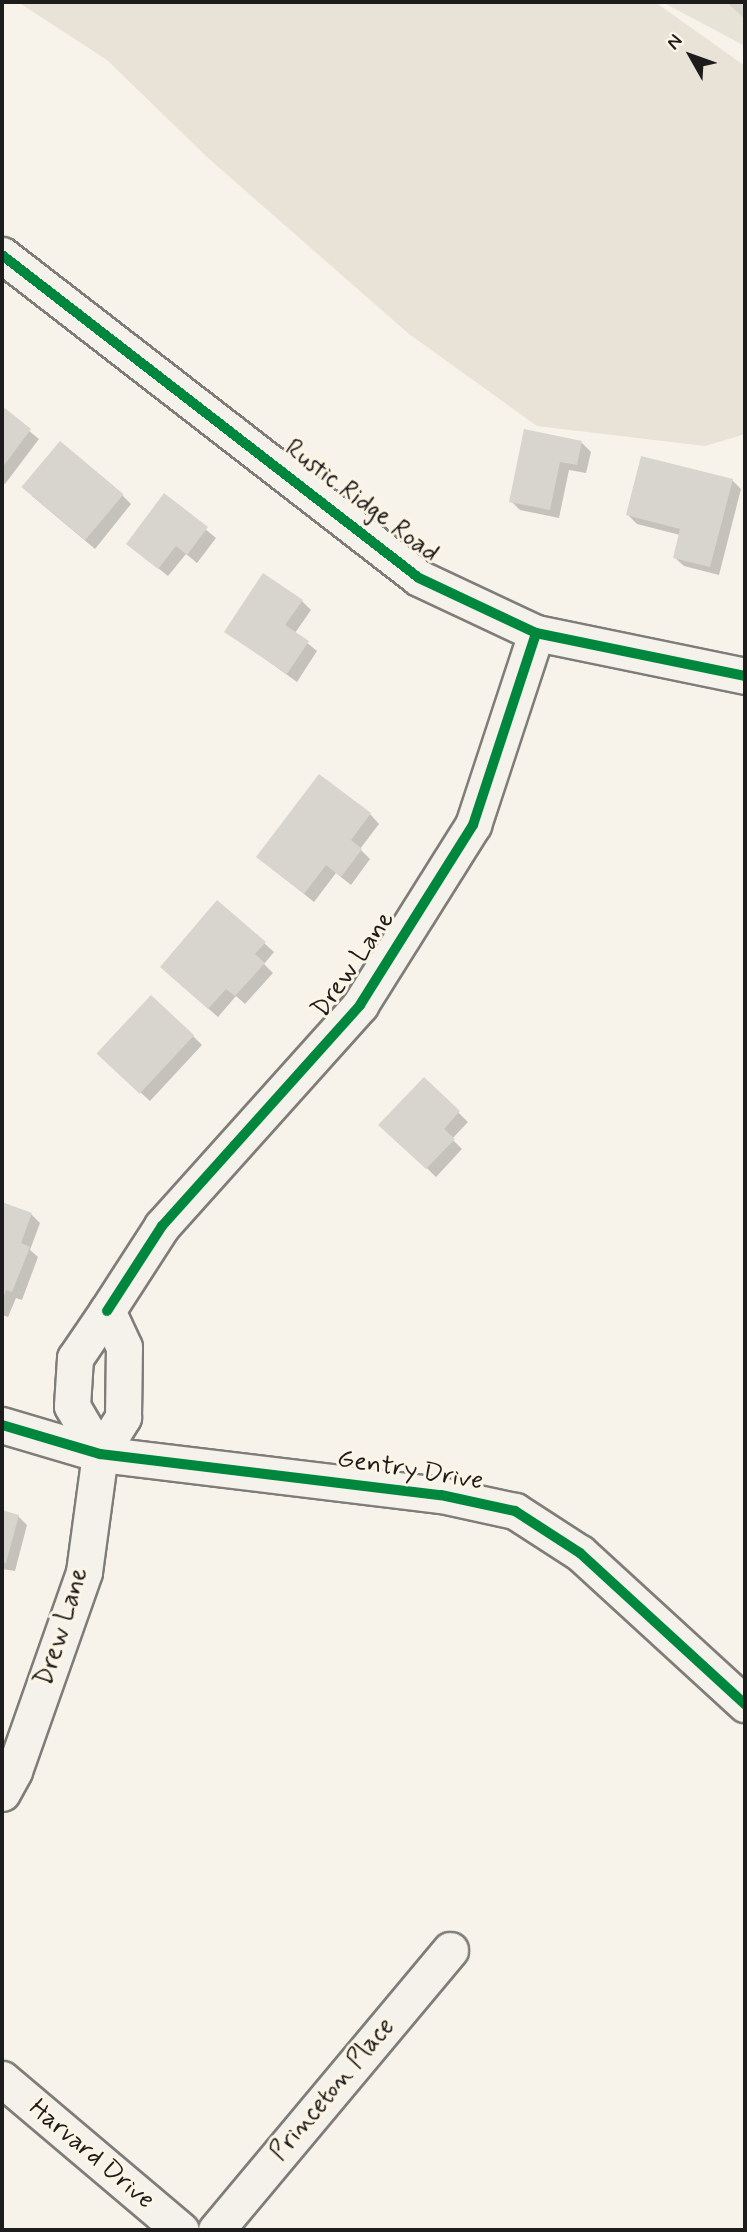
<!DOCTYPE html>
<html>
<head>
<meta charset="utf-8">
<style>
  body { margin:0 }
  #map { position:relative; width:747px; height:2232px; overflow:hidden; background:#f7f3ea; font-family:Mynerve,sans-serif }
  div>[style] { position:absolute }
  .built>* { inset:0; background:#e8e3d7 }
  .green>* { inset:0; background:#e8e2d7 }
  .shadow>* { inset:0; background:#0003 }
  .building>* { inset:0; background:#d8d5cf; transform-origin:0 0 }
  .roads { filter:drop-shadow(2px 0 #7f7d79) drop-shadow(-2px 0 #7f7d79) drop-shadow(0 2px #7f7d79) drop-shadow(0 -2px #7f7d79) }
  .minor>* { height:35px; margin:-17.5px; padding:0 17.5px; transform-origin:17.5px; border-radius:17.5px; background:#f5f2ec }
  .cycleway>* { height:10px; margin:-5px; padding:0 5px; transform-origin:5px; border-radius:5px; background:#00873e }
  span { translate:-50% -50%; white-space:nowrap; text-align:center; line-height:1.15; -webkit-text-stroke:6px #fcf5e5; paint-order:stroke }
  .street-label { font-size:26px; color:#1c1c1c }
  .frame { position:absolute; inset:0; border:4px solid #1c1c1c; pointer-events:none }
  .north { position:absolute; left:656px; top:21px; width:70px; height:70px; -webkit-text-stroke:5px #fcf5e5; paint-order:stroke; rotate:310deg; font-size:19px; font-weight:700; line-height:28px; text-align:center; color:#1c1c1c }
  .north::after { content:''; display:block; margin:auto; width:24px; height:32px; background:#1c1c1c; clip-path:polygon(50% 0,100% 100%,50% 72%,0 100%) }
</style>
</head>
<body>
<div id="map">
  <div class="built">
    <div style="clip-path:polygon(662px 2px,745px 2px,745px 46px)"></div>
  </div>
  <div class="green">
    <div style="clip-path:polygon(18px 2px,655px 2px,745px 66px,745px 434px,705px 446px,537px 426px,409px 334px,207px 157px,107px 60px)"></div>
  </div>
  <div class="shadow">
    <div style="clip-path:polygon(2px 409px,39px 439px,5px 484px,2px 482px)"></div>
    <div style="clip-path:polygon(582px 443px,591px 452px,586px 473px,569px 470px,559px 518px,520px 510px,511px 501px)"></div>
    <div style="clip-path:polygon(732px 480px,741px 489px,719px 575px,684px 566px,674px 557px,680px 535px,637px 524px,628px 515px)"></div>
    <div style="clip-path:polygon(122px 495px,131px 504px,95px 549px,32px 496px)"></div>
    <div style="clip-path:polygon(165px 496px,216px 538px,197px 563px,186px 554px,168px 576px,128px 544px)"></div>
    <div style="clip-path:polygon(302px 601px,311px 610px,295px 633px,317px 651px,297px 682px,226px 631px)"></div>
    <div style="clip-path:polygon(370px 814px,379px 824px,360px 849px,370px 859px,351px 885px,336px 873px,314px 902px,258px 857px)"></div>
    <div style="clip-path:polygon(264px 943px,274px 952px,264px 964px,273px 973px,245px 1004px,236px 996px,218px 1017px,171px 976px)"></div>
    <div style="clip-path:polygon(193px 1036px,202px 1045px,150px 1101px,108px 1063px)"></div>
    <div style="clip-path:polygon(424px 1079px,468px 1122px,452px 1139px,462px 1149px,436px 1177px,381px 1124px)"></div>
    <div style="clip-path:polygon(2px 1203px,31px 1214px,40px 1223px,30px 1250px,38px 1257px,22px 1300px,16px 1298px,8px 1317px,2px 1315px)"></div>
    <div style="clip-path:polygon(2px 1512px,18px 1516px,27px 1525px,15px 1571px,2px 1569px)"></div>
  </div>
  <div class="building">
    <div style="clip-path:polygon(726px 2px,745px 2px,745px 19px)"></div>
    <div style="clip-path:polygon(2px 406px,31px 429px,2px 468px)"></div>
    <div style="clip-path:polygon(524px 429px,582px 441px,577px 465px,560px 462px,550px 510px,509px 502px)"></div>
    <div style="left:60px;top:441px;width:83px;height:60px;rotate:40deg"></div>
    <div style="clip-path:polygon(641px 456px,733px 479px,710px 567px,673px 558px,680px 529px,626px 515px)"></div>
    <div style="clip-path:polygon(164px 493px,208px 527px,187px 555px,176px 546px,158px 569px,126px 544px)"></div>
    <div style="clip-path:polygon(263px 573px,303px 600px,285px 625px,309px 641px,287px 674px,224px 632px)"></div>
    <div style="clip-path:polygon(319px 774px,371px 813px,351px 840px,362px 849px,341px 877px,326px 865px,304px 894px,256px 857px)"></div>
    <div style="clip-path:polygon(217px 900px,266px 942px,255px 954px,265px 963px,235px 996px,226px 989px,208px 1009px,160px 967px)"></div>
    <div style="left:151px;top:995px;width:59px;height:80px;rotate:43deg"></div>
    <div style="clip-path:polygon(424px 1077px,460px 1111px,444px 1129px,455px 1139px,426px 1169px,378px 1125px)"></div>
    <div style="clip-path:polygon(2px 1202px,32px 1213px,21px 1243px,30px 1247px,12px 1292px,6px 1290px,2px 1302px)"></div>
    <div style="clip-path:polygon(2px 1510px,19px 1515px,6px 1563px,2px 1562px)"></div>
  </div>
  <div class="roads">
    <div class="minor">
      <div style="left:2px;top:255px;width:527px;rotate:37.76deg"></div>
      <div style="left:419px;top:578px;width:129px;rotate:25.2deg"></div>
      <div style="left:536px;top:633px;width:213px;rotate:11.6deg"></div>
      <div style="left:107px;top:1311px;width:101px;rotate:-57.1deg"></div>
      <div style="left:162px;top:1226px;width:297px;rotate:-48.1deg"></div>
      <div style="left:360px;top:1005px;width:213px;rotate:-57.9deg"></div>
      <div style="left:473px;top:825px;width:202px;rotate:-71.8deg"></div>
      <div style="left:2px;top:1425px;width:102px;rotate:16.5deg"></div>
      <div style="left:100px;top:1454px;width:343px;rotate:6.9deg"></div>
      <div style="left:441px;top:1495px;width:76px;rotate:12.2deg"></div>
      <div style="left:515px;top:1511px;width:77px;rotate:32.9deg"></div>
      <div style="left:580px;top:1553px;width:224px;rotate:42.5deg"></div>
      <div style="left:2px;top:1793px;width:25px;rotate:-61deg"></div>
      <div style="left:14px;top:1771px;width:211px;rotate:-70.6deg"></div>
      <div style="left:84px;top:1572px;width:119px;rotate:-82.3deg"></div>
      <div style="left:100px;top:1454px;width:44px;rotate:-58.1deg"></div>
      <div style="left:123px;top:1417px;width:70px;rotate:-89.2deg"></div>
      <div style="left:124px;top:1347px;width:40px;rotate:-115deg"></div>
      <div style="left:107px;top:1311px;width:57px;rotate:124.2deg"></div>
      <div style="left:75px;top:1358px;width:48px;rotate:93.6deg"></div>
      <div style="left:72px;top:1406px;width:56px;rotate:59.7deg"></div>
      <div style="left:2px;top:2079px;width:234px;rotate:40.2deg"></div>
      <div style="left:216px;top:2230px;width:365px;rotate:-50.1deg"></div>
    </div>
  </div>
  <div class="cycleway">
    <div style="left:2px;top:255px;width:527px;rotate:37.76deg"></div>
    <div style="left:419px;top:578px;width:129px;rotate:25.2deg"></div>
    <div style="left:536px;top:633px;width:213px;rotate:11.6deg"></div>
    <div style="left:107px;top:1311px;width:101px;rotate:-57.1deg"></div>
    <div style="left:162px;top:1226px;width:297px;rotate:-48.1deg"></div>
    <div style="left:360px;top:1005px;width:213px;rotate:-57.9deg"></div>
    <div style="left:473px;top:825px;width:202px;rotate:-71.8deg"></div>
    <div style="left:2px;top:1425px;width:102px;rotate:16.5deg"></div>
    <div style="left:100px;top:1454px;width:343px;rotate:6.9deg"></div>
    <div style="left:441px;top:1495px;width:76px;rotate:12.2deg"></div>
    <div style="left:515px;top:1511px;width:77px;rotate:32.9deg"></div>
    <div style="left:580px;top:1553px;width:224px;rotate:42.5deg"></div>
  </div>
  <div class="street-label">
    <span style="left:361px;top:502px;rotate:37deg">Rustic Ridge Road</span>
    <span style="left:354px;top:965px;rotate:-55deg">Drew Lane</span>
    <span style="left:410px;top:1471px;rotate:9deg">Gentry Drive</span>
    <span style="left:63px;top:1627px;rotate:-72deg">Drew Lane</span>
    <span style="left:333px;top:2090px;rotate:-50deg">Princeton Place</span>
    <span style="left:91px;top:2155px;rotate:40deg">Harvard Drive</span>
  </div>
  <div class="frame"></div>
  <div class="north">N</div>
</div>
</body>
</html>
